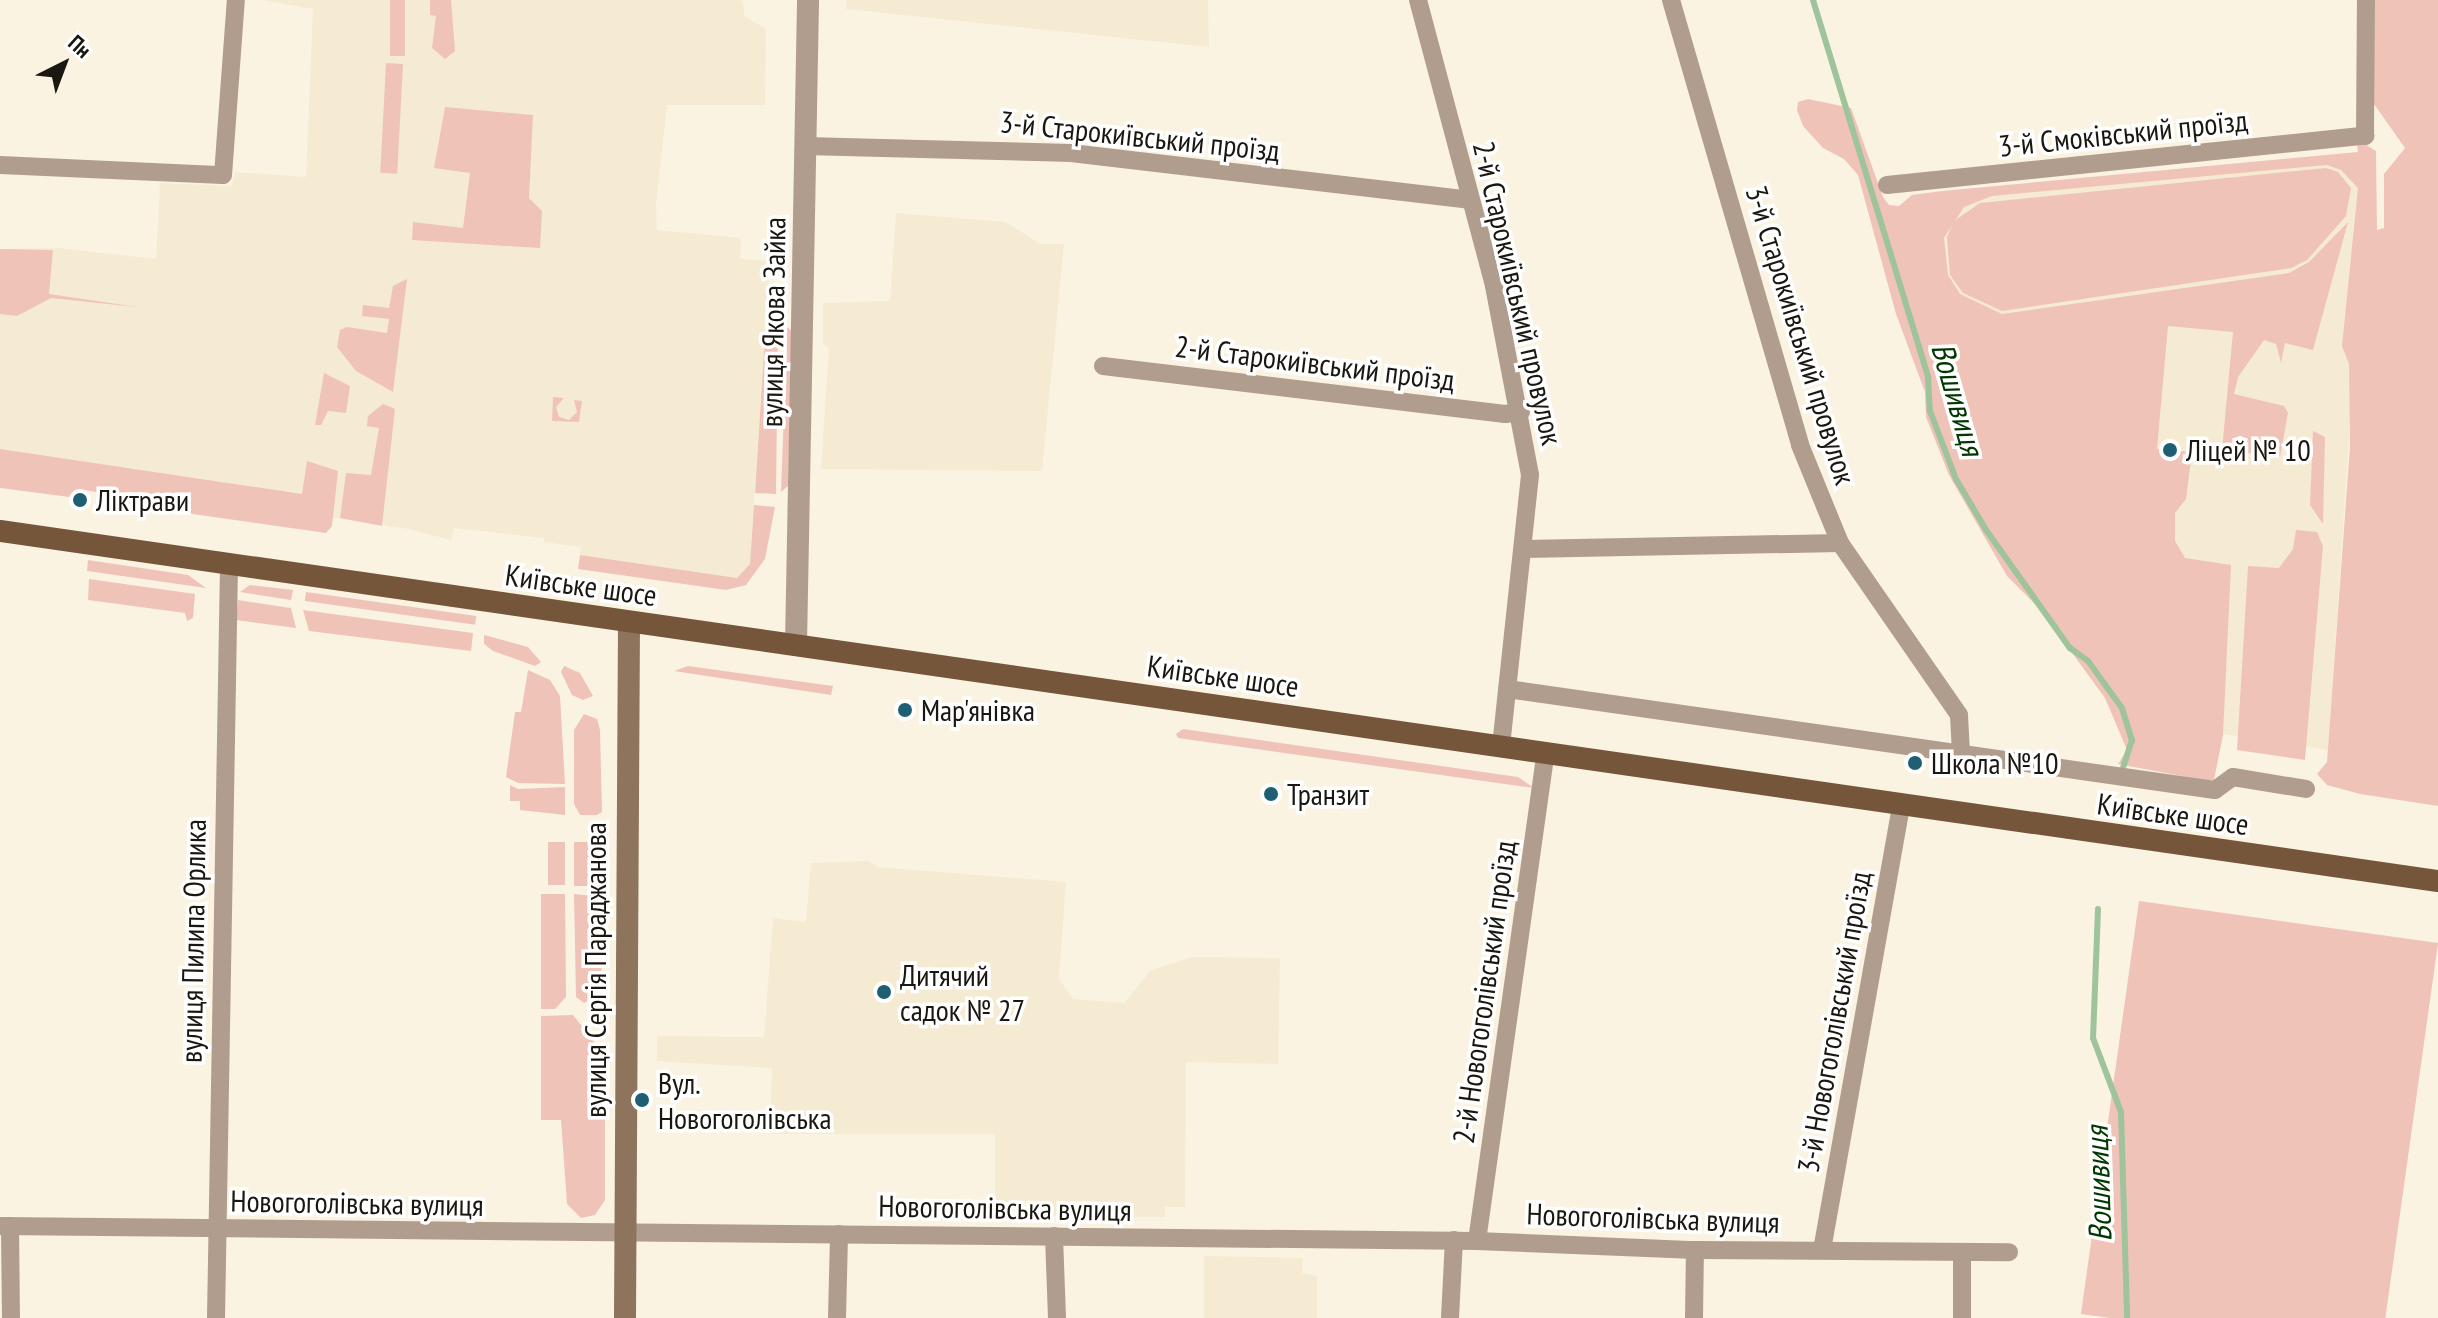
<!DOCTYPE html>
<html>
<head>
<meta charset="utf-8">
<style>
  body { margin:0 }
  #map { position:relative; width:2438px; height:1318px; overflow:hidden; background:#faf3e2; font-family:"PT Sans Narrow",sans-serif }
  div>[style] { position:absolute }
  .built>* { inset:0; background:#f5ebd2 }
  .green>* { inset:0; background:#f0c3b8; transform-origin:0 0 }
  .stream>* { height:6px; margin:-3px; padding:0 3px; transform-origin:3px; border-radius:3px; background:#9fc39b }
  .minor>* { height:18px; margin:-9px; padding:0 9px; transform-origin:9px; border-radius:9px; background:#b09d8e }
  .tertiary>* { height:22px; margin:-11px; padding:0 11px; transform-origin:11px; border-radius:11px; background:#b09d8e }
  .secondary>* { height:22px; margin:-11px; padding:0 11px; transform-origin:11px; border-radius:11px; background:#8e735d }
  .primary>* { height:22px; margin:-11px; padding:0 11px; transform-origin:11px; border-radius:11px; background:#75563a }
  .dots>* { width:22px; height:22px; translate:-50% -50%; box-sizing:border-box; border:4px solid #fff; border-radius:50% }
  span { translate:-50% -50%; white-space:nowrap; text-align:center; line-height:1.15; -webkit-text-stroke:7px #fff; paint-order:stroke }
  .street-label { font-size:30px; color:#1a1711 }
  .poi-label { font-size:30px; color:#1a1711 }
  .left { translate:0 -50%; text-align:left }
  .water-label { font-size:32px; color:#013700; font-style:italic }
  .north { position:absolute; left:24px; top:24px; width:80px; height:80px; -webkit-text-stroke:6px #fff; paint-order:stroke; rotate:42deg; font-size:22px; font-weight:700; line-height:32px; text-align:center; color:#1a1711 }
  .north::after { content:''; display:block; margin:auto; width:28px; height:36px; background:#1a1711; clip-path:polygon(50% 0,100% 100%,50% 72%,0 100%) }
</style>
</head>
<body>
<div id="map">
  <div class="built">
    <div style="clip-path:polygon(263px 0,742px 0,745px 17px,766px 28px,765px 105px,667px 105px,656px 204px,657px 230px,741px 238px,740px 259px,770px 261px,750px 564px,737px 578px,580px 555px,581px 547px,544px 542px,544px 538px,454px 528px,451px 540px,409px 529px,0 469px,0 249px,58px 248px,156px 259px,160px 183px,232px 186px,235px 172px,306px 177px,313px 9px)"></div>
    <div style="clip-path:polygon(846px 0,1208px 0,1209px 47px,846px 9px)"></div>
    <div style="clip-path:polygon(2358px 152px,2358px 303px,2328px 750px,2164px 725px,2044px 537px,1912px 195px)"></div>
    <div style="clip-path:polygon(896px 213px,1006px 222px,1040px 244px,1064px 244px,1042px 471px,821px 469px,829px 348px,823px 344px,823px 303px,890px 301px)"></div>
    <div style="clip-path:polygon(869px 861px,877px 867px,1066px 882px,1059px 979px,1073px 999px,1124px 1003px,1151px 970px,1193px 957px,1280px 958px,1278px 1064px,1186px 1062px,1185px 1207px,1165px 1207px,1165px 1217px,1042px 1216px,1042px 1204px,995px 1202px,995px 1134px,770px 1134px,772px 1068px,657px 1061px,657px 1036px,764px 1037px,773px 918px,806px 922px,811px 863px)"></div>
    <div style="clip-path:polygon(1204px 1256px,1303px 1258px,1302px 1273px,1317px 1276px,1317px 1318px,1204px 1318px)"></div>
  </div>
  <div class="green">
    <div style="left:390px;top:0;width:15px;height:56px"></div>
    <div style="clip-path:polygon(430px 0,451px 0,455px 51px,445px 59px,432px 48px,436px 16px,430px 15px)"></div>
    <div style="clip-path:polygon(2371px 0,2438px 0,2438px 806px,2360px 794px,2327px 785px,2317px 774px,2327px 762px,2350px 446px,2349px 364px,2342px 346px,2358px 188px,2341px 170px,2327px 165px,1992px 196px,1964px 207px,1944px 238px,1948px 275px,1960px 294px,2002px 314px,2289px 273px,2309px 262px,2348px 222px,2313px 350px,2285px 343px,2281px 363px,2276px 344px,2264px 340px,2238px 377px,2234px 394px,2284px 406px,2288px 413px,2280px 457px,2222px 450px,2233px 332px,2168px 326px,2157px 449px,2192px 452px,2186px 499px,2175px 513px,2175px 541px,2185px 558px,2231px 565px,2223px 735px,2214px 780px,2208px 781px,2118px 764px,2127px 750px,2105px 698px,2040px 609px,2007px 576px,1949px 475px,1926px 417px,1925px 392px,1896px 314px,1858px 175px,1844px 159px,1823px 148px,1803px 126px,1797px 110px,1798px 102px,1808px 99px,1851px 108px,1883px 197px,1889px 205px,1899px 206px,1912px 195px,1942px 191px,2358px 152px,2357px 144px,2363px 143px,2376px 151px,2377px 230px,2384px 228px,2384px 174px,2405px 148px,2374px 104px)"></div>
    <div style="left:386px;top:63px;width:17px;height:110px;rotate:3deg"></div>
    <div style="clip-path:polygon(445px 107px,533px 115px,529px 198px,542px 211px,540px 248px,412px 240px,413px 222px,463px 228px,470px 173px,434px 168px)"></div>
    <div style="clip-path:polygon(2326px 168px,2338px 172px,2351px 188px,2346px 216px,2307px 260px,2291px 268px,2002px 311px,1963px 293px,1950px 275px,1947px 237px,1954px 221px,1980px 203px)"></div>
    <div style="clip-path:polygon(0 249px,53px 250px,49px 294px,137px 307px,51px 298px,17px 316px,0 314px)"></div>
    <div style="clip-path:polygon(407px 279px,393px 392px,356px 371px,337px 347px,340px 330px,347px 327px,387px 333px,389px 319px,362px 316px,363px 305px,389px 308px,393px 286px)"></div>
    <div style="clip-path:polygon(766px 320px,778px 320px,776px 494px,755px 493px)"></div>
    <div style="clip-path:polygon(787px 327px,792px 331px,788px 486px,781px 492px)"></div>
    <div style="clip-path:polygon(324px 373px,350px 386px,346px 413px,328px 411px,321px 425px,315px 425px)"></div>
    <div style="clip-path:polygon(553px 397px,564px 398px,556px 407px,559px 417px,569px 420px,577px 412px,574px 400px,582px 401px,579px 422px,552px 421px)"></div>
    <div style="clip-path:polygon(383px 404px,395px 409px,382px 526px,340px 518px,346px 473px,371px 475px,379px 428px,367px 426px,368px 416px)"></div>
    <div style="clip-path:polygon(2313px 431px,2325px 437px,2323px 524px,2310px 505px)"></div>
    <div style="clip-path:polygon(0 449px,302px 494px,307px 461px,338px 471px,332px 526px,326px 533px,101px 501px,102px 493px,79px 489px,77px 498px,0 488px)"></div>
    <div style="clip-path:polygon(754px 505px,775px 507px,765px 559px,746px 585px,726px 590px,578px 569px,580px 555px,737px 578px,750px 564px)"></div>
    <div style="clip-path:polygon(2296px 530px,2317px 532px,2323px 546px,2305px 760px,2237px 750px,2248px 566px,2279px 568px,2293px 549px)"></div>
    <div style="clip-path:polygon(88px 560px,188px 575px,206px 588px,87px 571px)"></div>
    <div style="clip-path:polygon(89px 579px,195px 594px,193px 618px,187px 621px,185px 613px,88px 600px)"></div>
    <div style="clip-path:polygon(250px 585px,293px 590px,291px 600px,240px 592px)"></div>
    <div style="left:306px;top:592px;width:172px;height:9px;rotate:8deg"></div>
    <div style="clip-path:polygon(238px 600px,291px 608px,296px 628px,236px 620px)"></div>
    <div style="clip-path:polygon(303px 610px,473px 633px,471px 651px,309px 631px)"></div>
    <div style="clip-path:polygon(484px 635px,528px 647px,541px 662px,535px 666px,493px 651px,484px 644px)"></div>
    <div style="clip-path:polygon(564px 666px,580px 673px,593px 696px,583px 700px,572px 695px,561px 672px)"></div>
    <div style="clip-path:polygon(688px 666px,833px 686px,831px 695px,674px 671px)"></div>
    <div style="clip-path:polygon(528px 670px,550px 680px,560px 696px,565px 784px,518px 783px,506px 777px,515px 712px,521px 712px)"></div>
    <div style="clip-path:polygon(584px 714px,597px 719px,600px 730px,602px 812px,597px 815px,580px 815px,574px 804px,574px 730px)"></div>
    <div style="clip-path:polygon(1183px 729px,1518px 777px,1534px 788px,1178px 738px,1176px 734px)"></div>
    <div style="clip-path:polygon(510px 785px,518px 789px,565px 787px,565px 815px,520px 810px,520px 801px,510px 801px)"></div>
    <div style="left:548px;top:842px;width:17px;height:43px"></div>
    <div style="left:574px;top:842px;width:28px;height:44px"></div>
    <div style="clip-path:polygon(541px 894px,565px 894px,566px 997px,555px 1009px,541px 1009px)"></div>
    <div style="clip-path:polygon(574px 894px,603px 897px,601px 994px,584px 1003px,576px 997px)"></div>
    <div style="left:2139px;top:901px;width:302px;height:417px;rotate:8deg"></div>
    <div style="clip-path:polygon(573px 1015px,594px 1041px,605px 1070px,605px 1200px,595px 1215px,581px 1218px,567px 1204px,561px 1120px,541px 1120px,541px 1016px)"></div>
  </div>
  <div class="stream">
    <div style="left:1813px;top:0;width:394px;rotate:73deg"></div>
    <div style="left:1928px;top:377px;width:34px;rotate:87deg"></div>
    <div style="left:1930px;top:411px;width:73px;rotate:69.1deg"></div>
    <div style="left:1956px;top:479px;width:59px;rotate:59.5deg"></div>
    <div style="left:1986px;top:530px;width:145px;rotate:54.6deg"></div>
    <div style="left:2070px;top:648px;width:22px;rotate:36deg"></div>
    <div style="left:2088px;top:661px;width:58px;rotate:54.1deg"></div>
    <div style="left:2122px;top:708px;width:34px;rotate:73deg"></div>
    <div style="left:2132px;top:740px;width:28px;rotate:108deg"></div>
    <div style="left:2098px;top:909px;width:129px;rotate:92.2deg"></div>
    <div style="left:2093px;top:1038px;width:79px;rotate:69.3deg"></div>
    <div style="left:2121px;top:1112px;width:206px;rotate:88.3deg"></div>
  </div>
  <div class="minor">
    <div style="left:1418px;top:0;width:296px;rotate:75.1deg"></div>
    <div style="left:1494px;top:286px;width:192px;rotate:79.2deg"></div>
    <div style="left:1530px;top:475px;width:273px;rotate:96.1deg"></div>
    <div style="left:1671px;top:0;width:463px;rotate:73.8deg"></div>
    <div style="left:1800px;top:445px;width:106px;rotate:67.8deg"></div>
    <div style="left:1840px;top:543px;width:209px;rotate:55.3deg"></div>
    <div style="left:1959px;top:715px;width:35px;rotate:87deg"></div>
    <div style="left:805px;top:146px;width:266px;rotate:1.5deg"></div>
    <div style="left:1071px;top:153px;width:401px;rotate:6.7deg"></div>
    <div style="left:0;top:165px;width:223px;rotate:2.6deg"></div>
    <div style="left:223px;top:175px;width:175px;rotate:-85.8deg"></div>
    <div style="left:1887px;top:185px;width:481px;rotate:-5.9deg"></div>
    <div style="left:2365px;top:136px;width:136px;rotate:-89.6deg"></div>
    <div style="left:1103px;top:366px;width:405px;rotate:6.8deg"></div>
    <div style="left:1505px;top:414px;width:16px;rotate:-7deg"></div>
    <div style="left:1525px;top:549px;width:315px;rotate:-1.1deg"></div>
    <div style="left:1507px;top:689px;width:715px;rotate:8.12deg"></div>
    <div style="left:2215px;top:790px;width:22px;rotate:-36deg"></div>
    <div style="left:2233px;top:777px;width:74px;rotate:9.3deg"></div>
    <div style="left:0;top:1226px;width:1477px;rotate:0.58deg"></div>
    <div style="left:1477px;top:1241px;width:218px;rotate:2.4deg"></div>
    <div style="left:1695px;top:1250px;width:314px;rotate:0.4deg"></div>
    <div style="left:10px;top:1226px;width:92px;rotate:89.4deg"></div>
    <div style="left:1054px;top:1236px;width:82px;rotate:87.9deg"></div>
    <div style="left:1477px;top:1241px;width:494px;rotate:-82deg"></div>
    <div style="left:1822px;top:1250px;width:454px;rotate:-79.9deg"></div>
    <div style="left:1962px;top:1253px;width:65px;rotate:90deg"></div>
    <div style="left:216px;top:1318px;width:753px;rotate:-89.01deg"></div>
    <div style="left:837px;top:1318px;width:84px;rotate:-88.6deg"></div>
    <div style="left:1450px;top:1318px;width:78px;rotate:-87.1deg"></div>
    <div style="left:1694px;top:1318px;width:68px;rotate:-89.2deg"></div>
  </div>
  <div class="tertiary">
    <div style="left:796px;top:645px;width:645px;rotate:-88.93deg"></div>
  </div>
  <div class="secondary">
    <div style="left:625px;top:1318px;width:696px;rotate:-89.67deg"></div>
  </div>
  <div class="primary">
    <div style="left:0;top:531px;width:2463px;rotate:8.17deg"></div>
  </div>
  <div class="dots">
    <div style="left:2170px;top:450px;background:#1e5f74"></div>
    <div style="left:80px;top:500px;background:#1e5f74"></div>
    <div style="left:905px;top:710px;background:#1e5f74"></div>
    <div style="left:1915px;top:763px;background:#1e5f74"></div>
    <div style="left:1271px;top:794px;background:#1e5f74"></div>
    <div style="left:884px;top:992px;background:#1e5f74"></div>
    <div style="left:642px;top:1100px;background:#1e5f74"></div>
  </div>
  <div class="street-label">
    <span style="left:2123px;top:133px;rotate:-6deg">3-й Смоківський проїзд</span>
    <span style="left:1140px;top:136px;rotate:6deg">3-й Старокиївський проїзд</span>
    <span style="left:1518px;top:293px;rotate:77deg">2-й Старокиївський провулок</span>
    <span style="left:773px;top:322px;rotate:-89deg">вулиця Якова Зайка</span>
    <span style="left:1801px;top:335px;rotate:73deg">3-й Старокиївський провулок</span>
    <span style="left:1315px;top:363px;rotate:7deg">2-й Старокиївський проїзд</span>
    <span style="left:581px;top:585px;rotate:8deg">Київське шосе</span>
    <span style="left:1223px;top:676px;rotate:8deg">Київське шосе</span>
    <span style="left:2173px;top:814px;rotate:8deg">Київське шосе</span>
    <span style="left:193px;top:941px;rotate:-89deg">вулиця Пилипа Орлика</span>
    <span style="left:595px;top:970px;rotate:-90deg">вулиця Сергія Параджанова</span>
    <span style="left:1484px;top:992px;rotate:-82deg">2-й Новогоголівський проїзд</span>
    <span style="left:1834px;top:1022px;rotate:-80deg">3-й Новогоголівський проїзд</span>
    <span style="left:357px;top:1203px;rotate:1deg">Новогоголівська вулиця</span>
    <span style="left:1005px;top:1208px;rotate:1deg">Новогоголівська вулиця</span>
    <span style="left:1653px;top:1218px;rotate:2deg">Новогоголівська вулиця</span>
  </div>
  <div class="poi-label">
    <span class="left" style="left:2186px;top:450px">Ліцей № 10</span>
    <span class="left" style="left:96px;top:500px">Ліктрави</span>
    <span class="left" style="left:921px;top:710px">Мар'янівка</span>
    <span class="left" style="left:1931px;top:763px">Школа №10</span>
    <span class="left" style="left:1287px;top:794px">Транзит</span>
    <span class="left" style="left:900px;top:992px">Дитячий<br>садок № 27</span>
    <span class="left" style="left:658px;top:1100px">Вул.<br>Новогоголівська</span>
  </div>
  <div class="water-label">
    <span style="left:1958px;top:399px;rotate:74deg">Вошивиця</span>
    <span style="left:2098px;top:1184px;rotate:-92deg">Вошивиця</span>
  </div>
  <div class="north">Пн</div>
</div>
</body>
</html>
